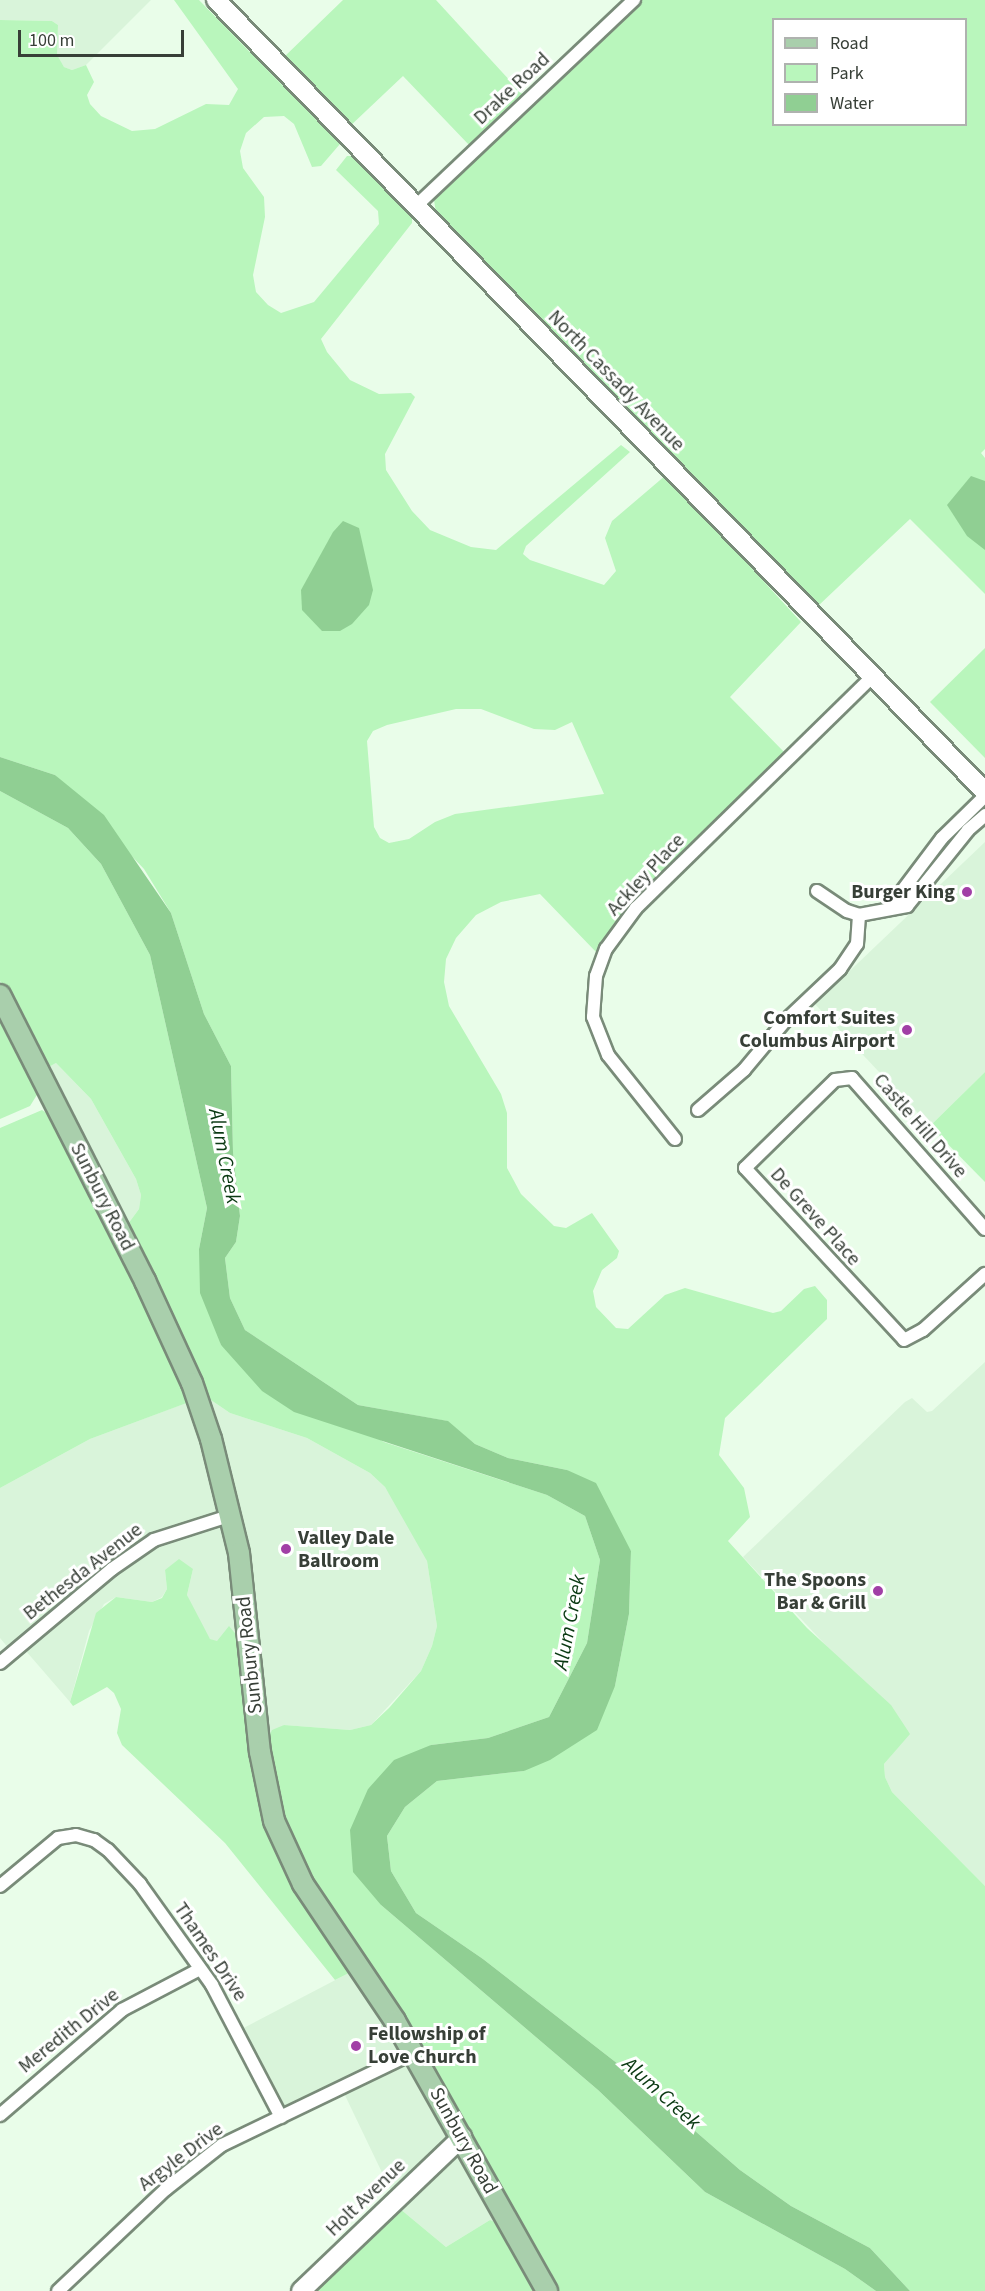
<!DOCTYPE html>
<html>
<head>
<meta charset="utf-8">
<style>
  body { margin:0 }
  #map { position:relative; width:985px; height:2291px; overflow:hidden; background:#e9fde9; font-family:"Source Sans 3",sans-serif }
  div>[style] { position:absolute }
  .built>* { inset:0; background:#d9f4da }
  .green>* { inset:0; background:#b9f6bc }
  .water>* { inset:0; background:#90cf93 }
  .roads { filter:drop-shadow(2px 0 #798b79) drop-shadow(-2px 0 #798b79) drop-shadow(0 2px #798b79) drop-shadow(0 -2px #798b79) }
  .street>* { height:12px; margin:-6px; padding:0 6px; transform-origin:6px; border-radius:6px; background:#fff }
  .secondary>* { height:18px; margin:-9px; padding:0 9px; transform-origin:9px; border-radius:9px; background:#fff }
  .primary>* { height:20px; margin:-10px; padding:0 10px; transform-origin:10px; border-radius:10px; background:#a9cfac }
  .dots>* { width:16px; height:16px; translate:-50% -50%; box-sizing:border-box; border:3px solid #fff; border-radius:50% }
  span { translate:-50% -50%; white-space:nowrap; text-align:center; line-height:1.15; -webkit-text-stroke:6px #fff; paint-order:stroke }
  .street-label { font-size:20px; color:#373f37 }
  .poi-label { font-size:20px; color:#373f37; font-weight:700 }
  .right { translate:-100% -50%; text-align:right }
  .left { translate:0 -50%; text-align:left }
  .water-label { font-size:21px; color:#0a3912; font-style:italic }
  .legend { position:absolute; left:772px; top:18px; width:195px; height:108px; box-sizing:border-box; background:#fff; border:2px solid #afb2af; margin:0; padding:8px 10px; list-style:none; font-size:18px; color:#373f37 }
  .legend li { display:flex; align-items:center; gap:12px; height:30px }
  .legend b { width:30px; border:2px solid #afb2af }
  .scale { position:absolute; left:18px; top:30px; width:166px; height:27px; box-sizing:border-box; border:3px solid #373f37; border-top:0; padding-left:8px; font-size:18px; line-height:21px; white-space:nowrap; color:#373f37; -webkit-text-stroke:4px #fff; paint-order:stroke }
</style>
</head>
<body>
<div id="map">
  <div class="built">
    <div style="clip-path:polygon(0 0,151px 0,86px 65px,72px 70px,64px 67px,56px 55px,58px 25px,52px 21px,0 20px)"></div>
    <div style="clip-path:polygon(985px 842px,985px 1072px,930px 1126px,815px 1004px)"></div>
    <div style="clip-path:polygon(56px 1063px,91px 1099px,136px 1179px,141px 1195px,139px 1209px,125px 1228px,33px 1075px)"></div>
    <div style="clip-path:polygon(985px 1362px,985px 1886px,892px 1792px,885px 1777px,884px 1764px,909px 1734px,743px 1557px,905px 1402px,912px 1398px,927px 1412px,932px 1411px)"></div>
    <div style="clip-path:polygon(205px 1396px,230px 1413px,307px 1438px,370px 1473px,385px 1487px,420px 1543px,427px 1561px,437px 1626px,432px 1646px,421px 1671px,371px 1725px,350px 1730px,284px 1725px,268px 1738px,217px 1642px,210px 1639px,199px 1624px,187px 1595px,193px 1569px,165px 1570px,167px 1589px,162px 1597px,152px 1602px,116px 1597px,104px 1604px,89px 1631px,70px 1702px,19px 1643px,10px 1650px,0 1638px,0 1488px,90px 1439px)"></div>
    <div style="clip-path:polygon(368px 1963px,510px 2207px,495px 2222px,490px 2220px,446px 2247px,399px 2208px,341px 2087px,278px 2117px,236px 2032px)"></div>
  </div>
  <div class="green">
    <div style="clip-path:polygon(evenodd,174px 0,199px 0,340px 144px,321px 166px,312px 167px,294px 124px,284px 116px,264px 117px,246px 133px,240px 151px,243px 168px,264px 197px,265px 217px,253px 275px,256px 292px,268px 305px,281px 313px,314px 302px,379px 224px,378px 211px,336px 170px,347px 156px,353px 156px,412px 216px,412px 223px,321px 339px,327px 352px,350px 380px,379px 394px,411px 393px,415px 397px,385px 454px,386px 470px,412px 511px,430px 530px,471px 547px,496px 550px,621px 445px,630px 452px,526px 546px,523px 554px,530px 560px,604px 585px,616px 571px,605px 538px,612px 521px,666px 475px,801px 622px,730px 697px,785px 753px,619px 917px,597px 953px,540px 894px,501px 902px,476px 915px,456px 938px,446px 959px,444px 982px,449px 1006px,501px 1094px,507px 1113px,507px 1168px,521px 1194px,554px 1226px,566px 1228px,592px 1213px,619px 1251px,617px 1258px,602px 1270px,593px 1291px,596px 1307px,616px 1328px,628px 1329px,665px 1295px,685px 1288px,773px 1313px,781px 1311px,804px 1289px,815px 1286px,827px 1300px,827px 1319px,725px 1418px,719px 1455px,744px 1488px,750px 1517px,728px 1541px,807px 1628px,891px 1705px,910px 1734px,884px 1764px,885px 1777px,892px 1792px,985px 1886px,985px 2291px,910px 2291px,870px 2248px,791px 2206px,740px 2170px,618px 2064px,483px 1959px,416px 1913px,391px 1871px,387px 1836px,405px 1807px,437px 1781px,524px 1771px,615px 1686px,629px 1614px,631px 1551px,567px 1470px,508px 1458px,475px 1444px,447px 1421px,358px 1405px,245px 1330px,230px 1298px,225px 1258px,236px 1242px,240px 1216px,233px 1152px,231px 1066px,204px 1014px,171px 913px,144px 869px,55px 775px,0 757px,0 20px,52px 21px,58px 25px,57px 55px,64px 67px,72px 70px,86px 65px,94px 82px,87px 95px,90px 104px,101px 116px,132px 131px,155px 129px,206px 104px,229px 105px,238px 89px,174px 0,456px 709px,481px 709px,534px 729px,555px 730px,572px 722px,604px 794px,455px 814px,435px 822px,409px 839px,389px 843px,380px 838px,374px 827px,367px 741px,373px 731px,387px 725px,456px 709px)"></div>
    <div style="clip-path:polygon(343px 0,436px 0,523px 95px,470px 146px,403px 76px,348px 128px,283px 58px)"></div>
    <div style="clip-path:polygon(evenodd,640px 0,985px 0,985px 449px,981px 453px,985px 458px,985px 594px,910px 519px,818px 606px,437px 219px,434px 200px,439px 191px,640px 0,774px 20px,966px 20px,966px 124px,774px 124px,774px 20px)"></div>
    <div style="clip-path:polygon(985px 648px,985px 758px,930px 702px)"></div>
    <div style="clip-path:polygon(0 791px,68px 828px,101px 864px,150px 955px,207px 1208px,199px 1249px,221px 1345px,384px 1442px,547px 1495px,585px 1516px,600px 1560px,587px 1643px,549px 1717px,488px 1738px,431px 1745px,368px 1789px,381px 1905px,598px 2090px,705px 2192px,845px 2269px,876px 2291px,555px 2291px,397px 2008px,304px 1868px,273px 1788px,268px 1738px,272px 1730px,284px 1725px,350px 1730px,371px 1725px,389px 1708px,421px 1671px,432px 1646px,437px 1626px,427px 1561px,385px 1487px,370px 1473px,307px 1438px,230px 1413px,205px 1396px,185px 1342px,125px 1228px,139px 1209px,141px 1195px,136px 1179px,91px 1099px,56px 1063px,43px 1070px,0 981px)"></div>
    <div style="clip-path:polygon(0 1014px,40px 1090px,30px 1106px,0 1119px)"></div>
    <div style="clip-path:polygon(985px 1072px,985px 1182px,930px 1126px)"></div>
    <div style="clip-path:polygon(42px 1110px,51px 1116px,161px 1331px,192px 1401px,90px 1439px,0 1488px,0 1128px)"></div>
    <div style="clip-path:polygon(179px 1559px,193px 1569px,187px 1595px,210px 1639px,217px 1641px,229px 1626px,239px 1638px,258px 1801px,265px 1825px,290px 1883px,351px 1972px,335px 1980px,225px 1843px,122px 1745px,117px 1733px,121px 1709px,114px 1693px,107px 1687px,73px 1706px,70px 1702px,96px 1613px,116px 1597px,152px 1602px,162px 1598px,167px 1589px,165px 1570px)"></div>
    <div style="clip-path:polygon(399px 2208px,446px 2247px,490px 2220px,495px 2222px,535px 2291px,313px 2291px)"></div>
  </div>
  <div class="water">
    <div style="clip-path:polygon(971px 476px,985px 481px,985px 550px,967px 536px,947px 505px)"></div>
    <div style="clip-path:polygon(343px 521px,359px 528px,373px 590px,369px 605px,352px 624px,340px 631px,322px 631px,302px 610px,301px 590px,333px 532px)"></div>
    <div style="clip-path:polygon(0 757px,55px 775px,104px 815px,171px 913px,204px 1014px,231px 1066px,233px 1152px,240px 1216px,236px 1242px,225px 1258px,230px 1298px,245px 1330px,358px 1405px,448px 1421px,475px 1444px,508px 1458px,567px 1470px,596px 1483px,631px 1551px,629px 1614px,615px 1686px,597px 1730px,550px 1760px,524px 1771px,437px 1781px,405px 1807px,387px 1836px,391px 1871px,416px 1913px,483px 1959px,618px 2064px,740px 2170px,791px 2206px,870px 2248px,910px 2291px,876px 2291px,845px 2269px,705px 2192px,598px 2090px,381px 1905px,353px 1872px,350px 1830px,368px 1789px,394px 1760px,431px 1745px,488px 1738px,549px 1717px,587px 1643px,600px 1560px,585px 1516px,547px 1495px,294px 1412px,262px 1391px,221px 1345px,200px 1293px,199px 1249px,207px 1208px,150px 955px,101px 864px,68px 828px,0 791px)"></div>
  </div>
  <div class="roads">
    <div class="street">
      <div style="left:416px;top:206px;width:300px;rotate:-43.4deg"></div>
      <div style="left:817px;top:891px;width:36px;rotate:34deg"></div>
      <div style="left:847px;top:911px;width:13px;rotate:18deg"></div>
      <div style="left:859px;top:915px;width:49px;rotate:-10.6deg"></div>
      <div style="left:907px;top:906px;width:97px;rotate:-51.2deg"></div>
      <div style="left:968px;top:830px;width:23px;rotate:-41deg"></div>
      <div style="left:896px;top:906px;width:11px;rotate:-75deg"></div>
      <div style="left:899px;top:895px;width:71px;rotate:-53deg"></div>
      <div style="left:942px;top:838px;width:60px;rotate:-44.3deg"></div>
      <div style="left:698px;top:1110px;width:61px;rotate:-41deg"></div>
      <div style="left:744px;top:1070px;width:64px;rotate:-50.1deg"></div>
      <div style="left:785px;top:1021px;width:76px;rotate:-43.4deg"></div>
      <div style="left:840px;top:969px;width:30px;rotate:-56deg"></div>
      <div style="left:857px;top:944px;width:29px;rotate:-86deg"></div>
      <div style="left:675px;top:1139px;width:107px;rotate:-128.6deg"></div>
      <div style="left:608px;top:1055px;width:41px;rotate:-111.5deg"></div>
      <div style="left:593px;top:1017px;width:41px;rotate:-85.8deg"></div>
      <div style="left:596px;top:976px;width:29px;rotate:-70deg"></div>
      <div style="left:606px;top:949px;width:51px;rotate:-53.8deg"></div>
      <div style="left:636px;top:908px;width:330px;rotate:-44.4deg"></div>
      <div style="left:985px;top:1229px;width:201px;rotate:-131.4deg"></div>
      <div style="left:852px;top:1078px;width:17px;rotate:173deg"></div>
      <div style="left:835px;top:1080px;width:126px;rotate:135.6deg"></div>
      <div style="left:745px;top:1168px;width:234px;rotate:47.2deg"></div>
      <div style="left:904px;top:1340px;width:21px;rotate:-28deg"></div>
      <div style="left:923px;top:1330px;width:84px;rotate:-42.1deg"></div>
      <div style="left:0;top:1663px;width:146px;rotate:-40deg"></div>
      <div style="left:112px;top:1569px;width:51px;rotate:-34.6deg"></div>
      <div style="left:154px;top:1540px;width:82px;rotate:-17.8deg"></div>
      <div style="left:0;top:1886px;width:75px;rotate:-39.6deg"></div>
      <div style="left:58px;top:1838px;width:18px;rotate:-9deg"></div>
      <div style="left:76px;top:1835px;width:19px;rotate:16deg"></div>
      <div style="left:94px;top:1840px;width:17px;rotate:36deg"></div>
      <div style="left:108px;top:1850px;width:47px;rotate:46.7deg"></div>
      <div style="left:140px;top:1884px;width:124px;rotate:54.5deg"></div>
      <div style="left:212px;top:1985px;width:149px;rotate:62.4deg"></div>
      <div style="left:0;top:2115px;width:161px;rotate:-40.7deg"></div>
      <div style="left:122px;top:2010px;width:88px;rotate:-27.7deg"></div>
      <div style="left:58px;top:2291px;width:149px;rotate:-43.4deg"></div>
      <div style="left:166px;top:2189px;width:71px;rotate:-38.2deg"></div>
      <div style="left:222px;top:2145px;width:212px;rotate:-25.7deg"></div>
    </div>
    <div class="secondary">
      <div style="left:216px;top:0;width:1104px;rotate:45.84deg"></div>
      <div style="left:301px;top:2291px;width:223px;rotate:-43.7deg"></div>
    </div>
    <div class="primary">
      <div style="left:0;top:995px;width:321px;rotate:63.1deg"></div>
      <div style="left:145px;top:1281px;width:112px;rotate:65.3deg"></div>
      <div style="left:192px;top:1383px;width:59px;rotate:71.3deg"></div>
      <div style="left:211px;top:1439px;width:117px;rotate:76.2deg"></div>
      <div style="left:239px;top:1553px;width:200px;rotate:84deg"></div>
      <div style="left:260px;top:1752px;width:70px;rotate:78.5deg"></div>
      <div style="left:274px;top:1821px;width:69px;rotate:65.3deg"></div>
      <div style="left:303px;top:1884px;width:165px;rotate:56.1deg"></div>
      <div style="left:395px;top:2021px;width:310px;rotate:60.6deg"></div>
    </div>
  </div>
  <div class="dots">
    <div style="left:967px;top:892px;background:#a13fa6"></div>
    <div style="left:907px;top:1030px;background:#a13fa6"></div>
    <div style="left:286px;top:1549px;background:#a13fa6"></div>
    <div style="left:878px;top:1591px;background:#a13fa6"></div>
    <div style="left:356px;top:2046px;background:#a13fa6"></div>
  </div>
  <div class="street-label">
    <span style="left:512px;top:89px;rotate:-43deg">Drake Road</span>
    <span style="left:616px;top:381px;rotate:46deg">North Cassady Avenue</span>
    <span style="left:646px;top:875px;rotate:-47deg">Ackley Place</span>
    <span style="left:920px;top:1126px;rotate:49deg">Castle Hill Drive</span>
    <span style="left:102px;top:1197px;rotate:63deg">Sunbury Road</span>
    <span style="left:815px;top:1217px;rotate:48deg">De Greve Place</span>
    <span style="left:83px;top:1572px;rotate:-38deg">Bethesda Avenue</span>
    <span style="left:250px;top:1655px;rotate:-96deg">Sunbury Road</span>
    <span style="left:210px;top:1952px;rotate:56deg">Thames Drive</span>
    <span style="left:69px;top:2031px;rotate:-39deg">Meredith Drive</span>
    <span style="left:463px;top:2141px;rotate:61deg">Sunbury Road</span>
    <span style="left:181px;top:2157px;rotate:-37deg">Argyle Drive</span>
    <span style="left:366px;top:2198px;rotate:-44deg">Holt Avenue</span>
  </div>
  <div class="poi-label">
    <span class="right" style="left:955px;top:892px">Burger King</span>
    <span class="right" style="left:895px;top:1030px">Comfort Suites<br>Columbus Airport</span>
    <span class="left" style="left:298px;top:1550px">Valley Dale<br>Ballroom</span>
    <span class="right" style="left:866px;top:1592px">The Spoons<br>Bar &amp; Grill</span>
    <span class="left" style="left:368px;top:2046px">Fellowship of<br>Love Church</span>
  </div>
  <div class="water-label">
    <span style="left:225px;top:1156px;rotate:79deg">Alum Creek</span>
    <span style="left:569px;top:1622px;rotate:-79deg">Alum Creek</span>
    <span style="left:662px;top:2093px;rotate:42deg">Alum Creek</span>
  </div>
  <ul class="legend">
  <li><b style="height:8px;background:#a9cfac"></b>Road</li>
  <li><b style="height:16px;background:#b9f6bc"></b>Park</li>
  <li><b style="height:16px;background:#90cf93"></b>Water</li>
  </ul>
  <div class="scale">100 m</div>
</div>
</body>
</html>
